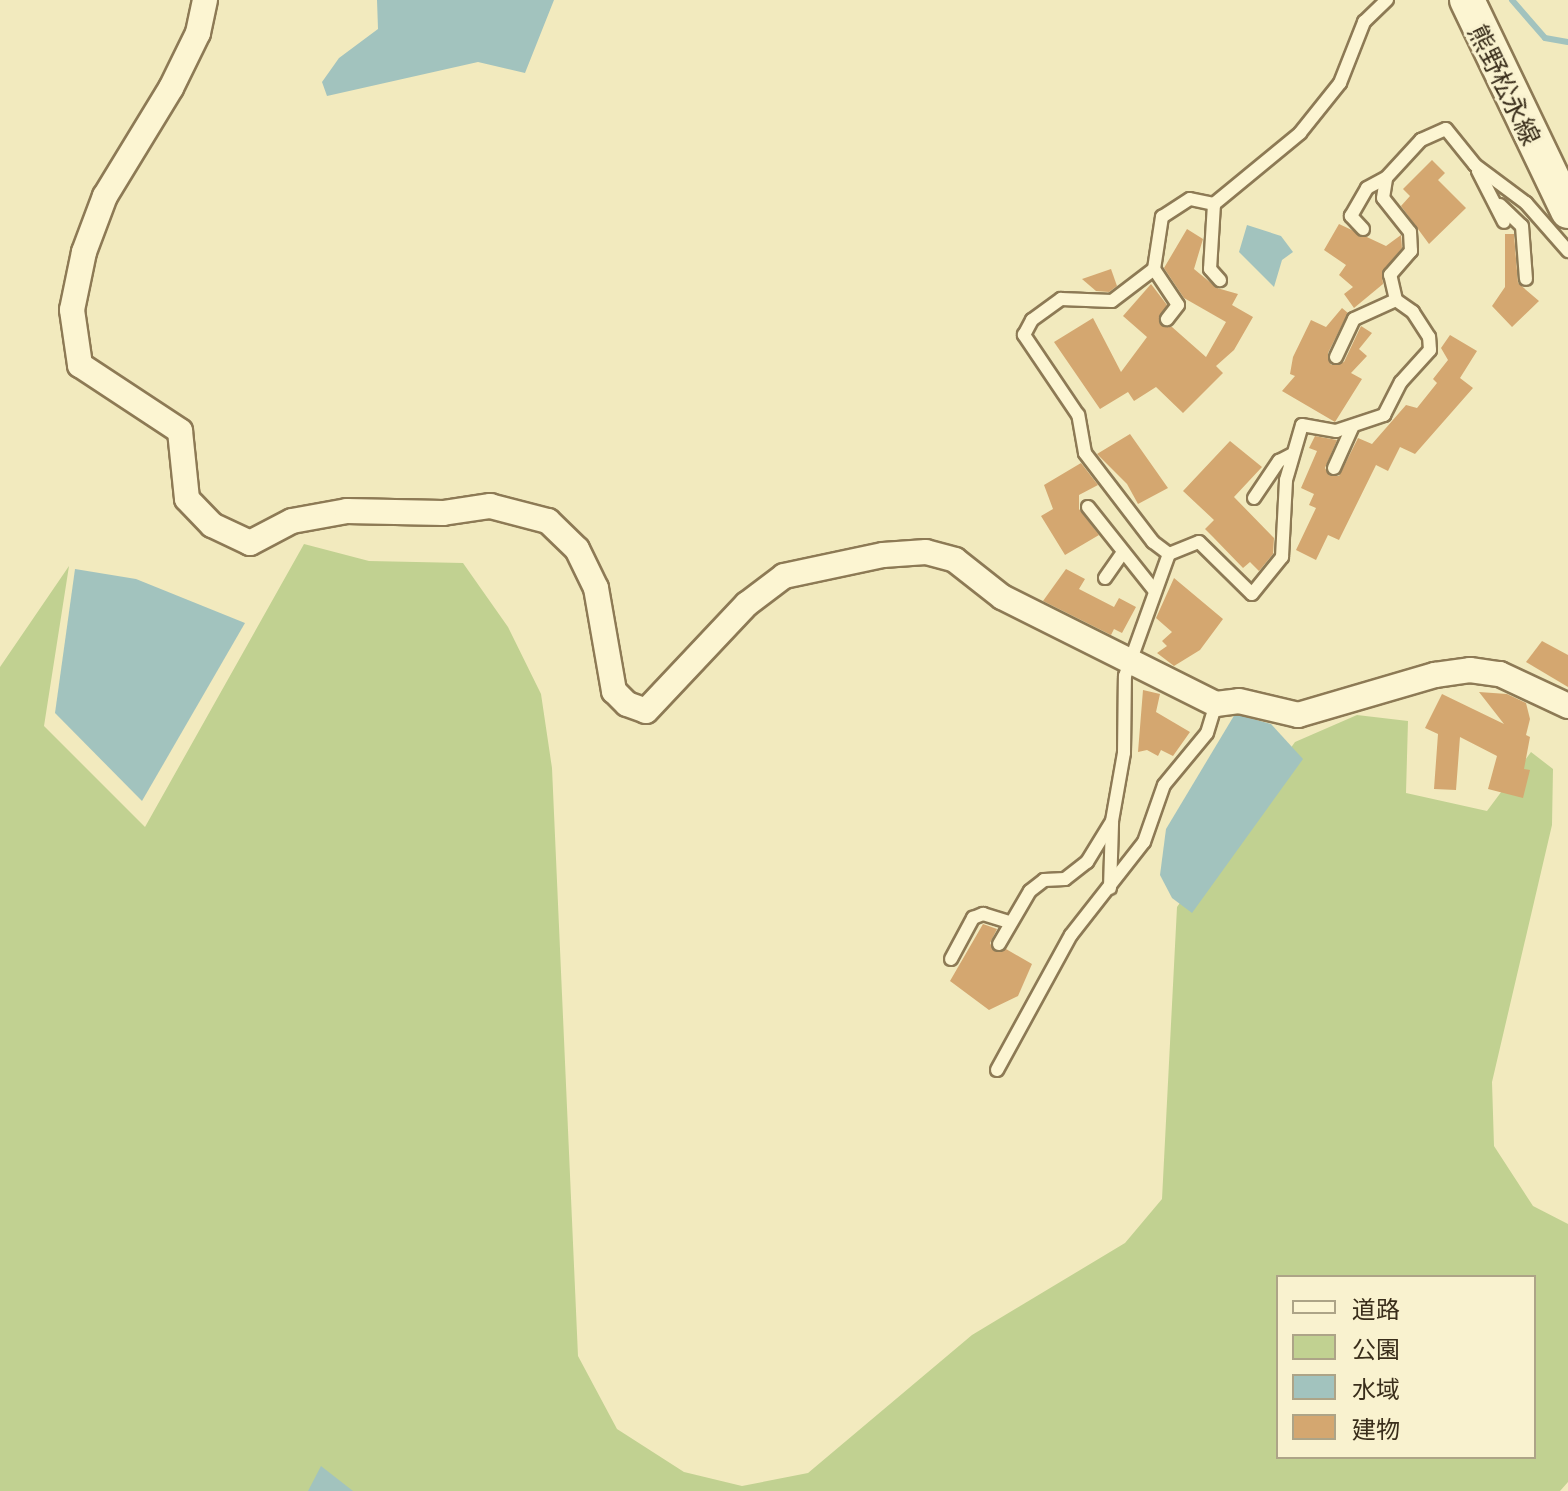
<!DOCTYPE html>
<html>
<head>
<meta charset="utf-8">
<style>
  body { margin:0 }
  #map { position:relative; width:1568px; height:1491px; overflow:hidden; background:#f2eabe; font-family:Literata,"Noto Sans JP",serif }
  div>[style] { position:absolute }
  .green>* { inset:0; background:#c1d191 }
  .water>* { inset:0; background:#a2c3be }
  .stream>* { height:6px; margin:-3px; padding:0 3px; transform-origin:3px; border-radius:3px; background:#a2c3be }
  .building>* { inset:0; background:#d4a770 }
  .roads { filter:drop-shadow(2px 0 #8d7a55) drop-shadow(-2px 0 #8d7a55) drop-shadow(0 2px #8d7a55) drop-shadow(0 -2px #8d7a55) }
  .service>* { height:12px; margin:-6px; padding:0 6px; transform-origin:6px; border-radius:6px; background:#fcf5d2 }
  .minor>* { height:24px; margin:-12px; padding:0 12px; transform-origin:12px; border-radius:12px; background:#fcf5d2 }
  .secondary>* { height:34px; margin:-17px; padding:0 17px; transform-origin:17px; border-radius:17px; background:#fcf5d2 }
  span { translate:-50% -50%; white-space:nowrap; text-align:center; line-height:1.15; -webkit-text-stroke:6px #f9f2cf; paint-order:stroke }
  .street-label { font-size:26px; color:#3a2e1b }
  .legend { position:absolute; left:1276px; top:1275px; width:260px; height:184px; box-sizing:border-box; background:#f9f2cf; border:2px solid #ada487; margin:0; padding:10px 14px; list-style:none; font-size:24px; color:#3a2e1b }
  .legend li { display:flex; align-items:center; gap:16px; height:40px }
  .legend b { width:40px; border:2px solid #ada487 }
</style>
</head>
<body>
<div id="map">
  <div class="green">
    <div style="clip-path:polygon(evenodd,304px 544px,369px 561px,463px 563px,508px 627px,541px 694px,552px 768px,578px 1356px,617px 1429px,684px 1472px,742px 1486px,808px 1473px,972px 1335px,1125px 1243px,1162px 1199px,1177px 907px,1295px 742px,1357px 715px,1408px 721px,1406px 793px,1487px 811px,1531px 752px,1553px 769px,1552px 825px,1492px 1082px,1494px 1146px,1533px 1206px,1568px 1224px,1568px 1482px,1560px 1491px,0 1491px,0 667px,69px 566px,44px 726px,145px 827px,304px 544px,1278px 1277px,1534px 1277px,1534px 1457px,1278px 1457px,1278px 1277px)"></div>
  </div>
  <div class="water">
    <div style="clip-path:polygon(377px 0,554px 0,525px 73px,478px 62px,327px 96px,322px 82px,339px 58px,378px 29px)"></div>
    <div style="clip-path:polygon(1247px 225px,1281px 236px,1293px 252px,1282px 260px,1274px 287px,1239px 252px)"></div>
    <div style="clip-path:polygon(75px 569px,136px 579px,245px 623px,142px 801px,55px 713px)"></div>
    <div style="clip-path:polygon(1235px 714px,1271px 724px,1303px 759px,1192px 913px,1172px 898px,1160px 875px,1166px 829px)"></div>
    <div style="clip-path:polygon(321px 1466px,353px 1491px,308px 1491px)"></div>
  </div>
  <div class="stream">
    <div style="left:1512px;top:0;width:50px;rotate:49deg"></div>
    <div style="left:1545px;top:38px;width:23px;rotate:10deg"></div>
  </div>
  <div class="building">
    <div style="clip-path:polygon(1432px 160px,1445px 173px,1438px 180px,1466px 208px,1429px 244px,1401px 206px,1410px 196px,1403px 189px)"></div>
    <div style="clip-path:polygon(1339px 224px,1386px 246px,1401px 235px,1402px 248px,1382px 272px,1383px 284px,1354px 308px,1344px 294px,1353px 287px,1339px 275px,1346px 265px,1324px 250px)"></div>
    <div style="clip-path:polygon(1187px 229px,1203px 239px,1194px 269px,1217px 288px,1238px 294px,1232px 305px,1253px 317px,1234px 350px,1216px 366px,1223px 373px,1183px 413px,1156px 387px,1134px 401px,1128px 392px,1100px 409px,1054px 342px,1093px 318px,1121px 372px,1147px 337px,1123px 316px,1151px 284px,1167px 305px,1159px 323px,1172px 327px,1206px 357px,1226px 322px,1184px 298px,1164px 268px)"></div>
    <div style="clip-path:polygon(1505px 234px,1514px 234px,1518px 283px,1539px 301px,1512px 327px,1492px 306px,1505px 287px)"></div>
    <div style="clip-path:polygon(1111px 269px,1117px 286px,1109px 292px,1096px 291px,1082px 279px)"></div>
    <div style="clip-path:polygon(1342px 308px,1348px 313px,1328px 353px,1331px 365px,1344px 362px,1361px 326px,1372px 333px,1359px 349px,1367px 356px,1351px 373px,1362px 379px,1335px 422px,1282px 391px,1295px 376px,1290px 374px,1293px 357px,1311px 320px,1326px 327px)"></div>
    <div style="clip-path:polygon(1450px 335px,1477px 351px,1460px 378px,1473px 388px,1415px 454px,1400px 447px,1388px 471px,1376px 465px,1339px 540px,1328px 535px,1316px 560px,1296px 550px,1316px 508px,1309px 505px,1314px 494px,1301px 488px,1317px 451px,1309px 448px,1315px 436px,1337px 440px,1325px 468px,1330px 476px,1339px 476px,1358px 438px,1372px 444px,1406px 405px,1417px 408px,1437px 383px,1433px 379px,1448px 360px,1441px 348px)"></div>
    <div style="clip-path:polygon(1130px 434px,1168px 488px,1138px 504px,1127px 484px,1097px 454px)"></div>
    <div style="clip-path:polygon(1230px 441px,1262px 467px,1234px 497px,1274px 538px,1273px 554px,1259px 571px,1250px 562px,1243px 568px,1213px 537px,1205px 529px,1214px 520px,1183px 491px)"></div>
    <div style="clip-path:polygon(1081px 463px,1098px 485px,1079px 495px,1079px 509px,1099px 535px,1065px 555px,1041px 516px,1053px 509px,1044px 485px)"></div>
    <div style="clip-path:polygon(1066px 569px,1085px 579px,1079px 589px,1114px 607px,1119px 598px,1136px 607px,1122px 633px,1114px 629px,1111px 635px,1043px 601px)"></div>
    <div style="clip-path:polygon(1174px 578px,1223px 619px,1200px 650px,1174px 666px,1157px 653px,1167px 646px,1162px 641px,1172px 632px,1156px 618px)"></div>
    <div style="clip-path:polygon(1542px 641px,1568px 655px,1568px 687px,1526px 662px)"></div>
    <div style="clip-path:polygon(1143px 690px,1160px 694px,1156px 712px,1190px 732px,1173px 756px,1161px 750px,1158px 756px,1147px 750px,1138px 752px)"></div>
    <div style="clip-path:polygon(1479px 692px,1507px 694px,1526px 703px,1530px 719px,1526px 735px,1530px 737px,1524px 769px,1530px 770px,1523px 798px,1488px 789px,1497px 756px,1460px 737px,1456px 790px,1434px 789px,1438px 734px,1425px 728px,1442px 694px,1504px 724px)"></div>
    <div style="clip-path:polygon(983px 924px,997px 929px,990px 943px,994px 951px,1006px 949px,1032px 964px,1018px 996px,989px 1010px,950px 981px)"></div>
  </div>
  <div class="roads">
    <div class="service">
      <div style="left:1478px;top:171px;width:57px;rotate:63deg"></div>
      <div style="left:1214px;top:204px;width:65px;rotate:93.5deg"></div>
      <div style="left:1210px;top:269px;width:15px;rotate:48deg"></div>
      <div style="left:1500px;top:205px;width:30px;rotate:44deg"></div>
      <div style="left:1522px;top:226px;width:53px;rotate:85.7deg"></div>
      <div style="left:1363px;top:229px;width:18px;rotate:-133deg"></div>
      <div style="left:1351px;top:216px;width:32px;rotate:-60deg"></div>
      <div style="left:1367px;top:188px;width:21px;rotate:-28deg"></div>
      <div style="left:1154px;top:269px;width:43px;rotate:56.3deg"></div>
      <div style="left:1178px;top:305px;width:18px;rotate:128deg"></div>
      <div style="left:1336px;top:357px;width:42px;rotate:-64.7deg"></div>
      <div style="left:1354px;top:319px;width:46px;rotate:-24.3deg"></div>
      <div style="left:1334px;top:468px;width:44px;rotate:-65.8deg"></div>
      <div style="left:1254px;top:498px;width:45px;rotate:-56deg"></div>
      <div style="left:1279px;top:461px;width:13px;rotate:-27deg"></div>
      <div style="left:1088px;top:507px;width:106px;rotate:51.5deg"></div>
      <div style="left:1169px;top:554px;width:32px;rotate:-22deg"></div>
      <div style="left:1199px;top:542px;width:74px;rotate:44.5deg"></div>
      <div style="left:1252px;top:594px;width:48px;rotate:-51deg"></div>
      <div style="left:1282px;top:557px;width:77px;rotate:-87deg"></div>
      <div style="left:1286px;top:480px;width:57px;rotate:-73.8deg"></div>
      <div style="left:1302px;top:425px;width:35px;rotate:10deg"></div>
      <div style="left:1336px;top:431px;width:51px;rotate:-18.4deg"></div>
      <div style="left:1384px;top:415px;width:37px;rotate:-63deg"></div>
      <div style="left:1401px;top:382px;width:43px;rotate:-47.8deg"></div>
      <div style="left:1430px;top:350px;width:13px;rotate:-94deg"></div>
      <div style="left:1429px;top:337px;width:30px;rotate:-123deg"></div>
      <div style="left:1413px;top:312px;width:21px;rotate:-145deg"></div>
      <div style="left:1396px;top:300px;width:26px;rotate:-103deg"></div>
      <div style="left:1390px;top:275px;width:32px;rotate:-49deg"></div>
      <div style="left:1411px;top:251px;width:19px;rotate:-93deg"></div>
      <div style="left:1410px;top:232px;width:43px;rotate:-128.5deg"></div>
      <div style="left:1383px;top:198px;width:20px;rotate:-81deg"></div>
      <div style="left:1386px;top:178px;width:52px;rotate:-47.4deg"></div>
      <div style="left:1421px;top:140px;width:27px;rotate:-24deg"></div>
      <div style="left:1446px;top:129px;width:46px;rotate:51.1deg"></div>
      <div style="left:1475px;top:165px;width:64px;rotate:36.7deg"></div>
      <div style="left:1526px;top:203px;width:64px;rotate:48.8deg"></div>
      <div style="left:1105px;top:578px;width:28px;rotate:-55deg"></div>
      <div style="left:1110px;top:888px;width:65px;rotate:-88.2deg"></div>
      <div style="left:999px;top:944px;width:61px;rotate:-59.7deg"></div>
      <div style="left:1030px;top:891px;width:18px;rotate:-38deg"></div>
      <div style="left:1044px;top:880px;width:21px;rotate:-3deg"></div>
      <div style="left:1065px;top:879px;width:28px;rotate:-38deg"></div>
      <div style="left:1087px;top:862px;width:48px;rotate:-58.6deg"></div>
      <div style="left:1112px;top:821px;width:69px;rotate:-80deg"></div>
      <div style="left:1124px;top:753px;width:77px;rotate:-89.3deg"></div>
      <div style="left:1125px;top:676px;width:130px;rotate:-70.2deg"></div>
      <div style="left:1169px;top:554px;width:20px;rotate:-143deg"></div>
      <div style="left:1153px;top:542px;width:112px;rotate:-127.4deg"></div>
      <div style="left:1085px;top:453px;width:39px;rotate:-100deg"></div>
      <div style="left:1078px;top:415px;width:97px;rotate:-124deg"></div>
      <div style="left:1024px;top:335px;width:17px;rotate:-62deg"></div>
      <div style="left:1032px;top:320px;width:36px;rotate:-36deg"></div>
      <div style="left:1061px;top:299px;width:51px;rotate:2.2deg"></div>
      <div style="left:1112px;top:301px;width:53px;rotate:-37.3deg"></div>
      <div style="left:1154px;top:269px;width:53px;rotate:-81.3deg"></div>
      <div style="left:1162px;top:217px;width:33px;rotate:-33deg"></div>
      <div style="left:1190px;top:199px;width:25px;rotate:12deg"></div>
      <div style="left:1214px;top:204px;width:112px;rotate:-39.5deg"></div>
      <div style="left:1300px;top:133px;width:64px;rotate:-51.3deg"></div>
      <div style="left:1340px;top:83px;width:66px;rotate:-68.5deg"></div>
      <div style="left:1364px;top:22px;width:32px;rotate:-44deg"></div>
      <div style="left:951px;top:959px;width:47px;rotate:-61.8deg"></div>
      <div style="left:973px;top:918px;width:11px;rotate:-22deg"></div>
      <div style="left:983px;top:914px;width:28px;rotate:17deg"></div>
      <div style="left:997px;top:1070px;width:154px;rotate:-61.3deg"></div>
      <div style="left:1071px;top:935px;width:118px;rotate:-51.9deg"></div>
      <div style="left:1144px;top:842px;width:60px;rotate:-70.7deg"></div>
      <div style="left:1164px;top:785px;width:67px;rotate:-50.4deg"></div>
      <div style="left:1207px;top:733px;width:30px;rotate:-73deg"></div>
    </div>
    <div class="minor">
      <div style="left:205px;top:0;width:34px;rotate:102deg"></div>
      <div style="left:198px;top:33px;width:61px;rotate:116.1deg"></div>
      <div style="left:171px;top:88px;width:127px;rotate:121.4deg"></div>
      <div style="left:105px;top:196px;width:60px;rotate:110.6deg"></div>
      <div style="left:84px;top:252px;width:59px;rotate:101.7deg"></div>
      <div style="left:72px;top:310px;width:56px;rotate:81.7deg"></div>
      <div style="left:80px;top:365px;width:120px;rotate:33.4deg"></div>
      <div style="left:180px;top:431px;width:68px;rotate:84.1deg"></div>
      <div style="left:187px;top:499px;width:36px;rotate:46deg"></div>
      <div style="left:212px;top:525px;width:42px;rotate:25.3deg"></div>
      <div style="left:250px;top:543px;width:47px;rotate:-27.6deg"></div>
      <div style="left:292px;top:521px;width:56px;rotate:-10.3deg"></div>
      <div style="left:347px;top:511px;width:96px;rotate:1.2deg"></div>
      <div style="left:443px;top:513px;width:48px;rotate:-8.5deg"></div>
      <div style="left:490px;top:506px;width:60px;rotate:14.5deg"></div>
      <div style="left:548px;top:521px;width:40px;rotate:44deg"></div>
      <div style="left:577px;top:549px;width:43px;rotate:64deg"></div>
      <div style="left:596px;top:588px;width:105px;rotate:80.1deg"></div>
      <div style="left:614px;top:691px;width:18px;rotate:45deg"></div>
      <div style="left:627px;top:704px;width:20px;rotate:20deg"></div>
      <div style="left:646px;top:711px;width:147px;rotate:-46.7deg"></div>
      <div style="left:747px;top:604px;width:46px;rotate:-37.1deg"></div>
      <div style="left:784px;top:576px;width:101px;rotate:-12deg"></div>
      <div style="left:883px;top:555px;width:43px;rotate:-4deg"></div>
      <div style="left:926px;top:552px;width:30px;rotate:15deg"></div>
      <div style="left:955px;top:560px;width:60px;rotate:38.2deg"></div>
      <div style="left:1002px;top:597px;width:239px;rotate:26.6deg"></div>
      <div style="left:1216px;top:704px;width:23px;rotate:-7deg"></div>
      <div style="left:1239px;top:701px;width:61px;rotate:13.3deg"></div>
      <div style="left:1298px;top:715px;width:143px;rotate:-16.3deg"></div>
      <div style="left:1435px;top:675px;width:35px;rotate:-8deg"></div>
      <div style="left:1470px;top:670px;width:30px;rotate:8deg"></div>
      <div style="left:1500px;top:674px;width:75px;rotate:25.2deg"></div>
    </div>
    <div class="secondary">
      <div style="left:1467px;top:0;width:234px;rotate:64.4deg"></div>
    </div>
  </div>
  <div class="street-label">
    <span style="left:1506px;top:84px;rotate:64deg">熊野松永線</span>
  </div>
  <ul class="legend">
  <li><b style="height:10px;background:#fcf5d2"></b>道路</li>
  <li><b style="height:22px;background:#c1d191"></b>公園</li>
  <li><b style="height:22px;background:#a2c3be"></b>水域</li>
  <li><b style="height:22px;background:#d4a770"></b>建物</li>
  </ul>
</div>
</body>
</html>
